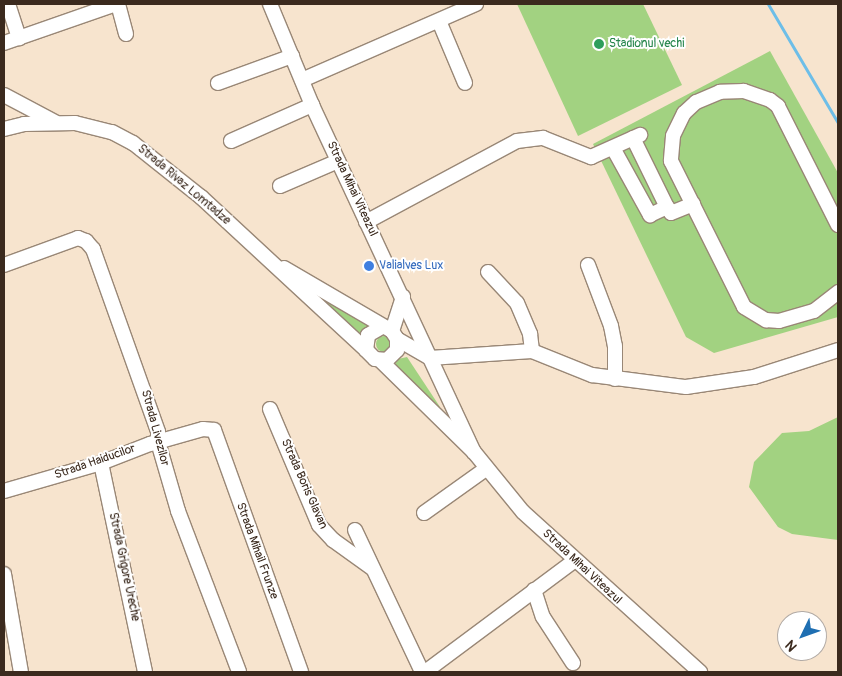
<!DOCTYPE html>
<html>
<head>
<meta charset="utf-8">
<style>
  body { margin:0 }
  #map { position:relative; width:842px; height:676px; overflow:hidden; background:#f7e4ce; font-family:Pangolin,sans-serif }
  div>[style] { position:absolute }
  .green>* { inset:0; background:#a2d281 }
  .round { border-radius:50% }
  .stream>* { height:3px; margin:-1.5px; padding:0 1.5px; transform-origin:1.5px; border-radius:1.5px; background:#6dbee8 }
  .roads { filter:drop-shadow(1px 0 #998776) drop-shadow(-1px 0 #998776) drop-shadow(0 1px #998776) drop-shadow(0 -1px #998776) }
  .minor>* { height:14px; margin:-7px; padding:0 7px; transform-origin:7px; border-radius:7px; background:#fff }
  .dots>* { width:14px; height:14px; translate:-50% -50%; box-sizing:border-box; border:2px solid #fff; border-radius:50% }
  span { translate:-50% -50%; white-space:nowrap; text-align:center; line-height:1.15; -webkit-text-stroke:4px #fff; paint-order:stroke }
  .leisure-label { font-size:12px; color:#27864d }
  .left { translate:0 -50%; text-align:left }
  .street-label { font-size:12px; color:#3b2a1e }
  .shop-label { font-size:12px; color:#366cbe }
  .frame { position:absolute; inset:0; border:5px solid #3b2a1e; pointer-events:none }
  .north { position:absolute; left:777px; top:611px; width:50px; height:50px; box-sizing:border-box; background:#fff; border:1px solid #b1aaa5; border-radius:50%; rotate:228deg; font-size:14px; font-weight:700; line-height:20px; text-align:center; color:#3b2a1e }
  .north::after { content:''; display:block; margin:auto; width:18px; height:22px; background:#1f6fb2; clip-path:polygon(50% 0,100% 100%,50% 72%,0 100%) }
</style>
</head>
<body>
<div id="map">
  <div class="green">
    <div style="clip-path:polygon(517px 4px,643px 4px,682px 85px,578px 136px)"></div>
    <div style="clip-path:polygon(770px 51px,838px 173px,838px 317px,714px 353px,686px 337px,593px 144px)"></div>
    <div style="clip-path:polygon(303px 285px,370px 326px,360px 335px)"></div>
    <div class="round" style="left:376px;top:336px;width:16px;height:16px"></div>
    <div style="clip-path:polygon(407px 357px,440px 407px,438px 409px,394px 366px,398px 359px)"></div>
    <div style="clip-path:polygon(838px 417px,838px 540px,792px 534px,778px 527px,749px 487px,754px 462px,782px 433px,809px 431px)"></div>
  </div>
  <div class="stream">
    <div style="left:768px;top:4px;width:138px;rotate:59.5deg"></div>
  </div>
  <div class="roads">
    <div class="minor">
      <div style="left:8px;top:4px;width:36px;rotate:72deg"></div>
      <div style="left:118px;top:4px;width:31px;rotate:75deg"></div>
      <div style="left:270px;top:4px;width:109px;rotate:67.4deg"></div>
      <div style="left:312px;top:105px;width:383px;rotate:65deg"></div>
      <div style="left:439px;top:21px;width:67px;rotate:67.2deg"></div>
      <div style="left:4px;top:43px;width:119px;rotate:-19.2deg"></div>
      <div style="left:302px;top:80px;width:190px;rotate:-23.6deg"></div>
      <div style="left:218px;top:83px;width:79px;rotate:-20deg"></div>
      <div style="left:4px;top:95px;width:58px;rotate:27.9deg"></div>
      <div style="left:4px;top:129px;width:21px;rotate:-14deg"></div>
      <div style="left:24px;top:124px;width:51px;rotate:-1.1deg"></div>
      <div style="left:75px;top:123px;width:38px;rotate:14deg"></div>
      <div style="left:112px;top:132px;width:24px;rotate:28deg"></div>
      <div style="left:133px;top:143px;width:87px;rotate:38.5deg"></div>
      <div style="left:201px;top:197px;width:225px;rotate:42.8deg"></div>
      <div style="left:633px;top:138px;width:77px;rotate:63.8deg"></div>
      <div style="left:231px;top:141px;width:89px;rotate:-24deg"></div>
      <div style="left:613px;top:148px;width:77px;rotate:61.1deg"></div>
      <div style="left:650px;top:215px;width:19px;rotate:-25deg"></div>
      <div style="left:667px;top:207px;width:7px;rotate:56deg"></div>
      <div style="left:671px;top:213px;width:24px;rotate:-22deg"></div>
      <div style="left:280px;top:186px;width:63px;rotate:-23.3deg"></div>
      <div style="left:366px;top:222px;width:171px;rotate:-28.2deg"></div>
      <div style="left:517px;top:141px;width:26px;rotate:-7deg"></div>
      <div style="left:543px;top:138px;width:52px;rotate:21.6deg"></div>
      <div style="left:591px;top:157px;width:54px;rotate:-24.2deg"></div>
      <div style="left:838px;top:225px;width:133px;rotate:-116.8deg"></div>
      <div style="left:778px;top:106px;width:10px;rotate:-143deg"></div>
      <div style="left:770px;top:100px;width:28px;rotate:-161deg"></div>
      <div style="left:744px;top:91px;width:24px;rotate:178deg"></div>
      <div style="left:720px;top:92px;width:26px;rotate:157deg"></div>
      <div style="left:696px;top:102px;width:16px;rotate:137deg"></div>
      <div style="left:684px;top:113px;width:25px;rotate:116deg"></div>
      <div style="left:673px;top:136px;width:25px;rotate:95deg"></div>
      <div style="left:671px;top:161px;width:163px;rotate:63.4deg"></div>
      <div style="left:744px;top:307px;width:26px;rotate:31deg"></div>
      <div style="left:766px;top:320px;width:13px;rotate:4deg"></div>
      <div style="left:779px;top:321px;width:36px;rotate:-16deg"></div>
      <div style="left:814px;top:311px;width:31px;rotate:-38deg"></div>
      <div style="left:4px;top:265px;width:79px;rotate:-20deg"></div>
      <div style="left:78px;top:238px;width:9px;rotate:21deg"></div>
      <div style="left:86px;top:241px;width:11px;rotate:49deg"></div>
      <div style="left:93px;top:249px;width:194px;rotate:70.4deg"></div>
      <div style="left:158px;top:432px;width:10px;rotate:90deg"></div>
      <div style="left:158px;top:442px;width:72px;rotate:73.8deg"></div>
      <div style="left:178px;top:511px;width:172px;rotate:69.2deg"></div>
      <div style="left:588px;top:265px;width:65px;rotate:69.3deg"></div>
      <div style="left:611px;top:326px;width:20px;rotate:79deg"></div>
      <div style="left:615px;top:346px;width:33px;rotate:90deg"></div>
      <div style="left:284px;top:268px;width:125px;rotate:30.3deg"></div>
      <div style="left:392px;top:331px;width:9px;rotate:58deg"></div>
      <div style="left:397px;top:339px;width:11px;rotate:90deg"></div>
      <div style="left:397px;top:350px;width:14px;rotate:135deg"></div>
      <div style="left:387px;top:360px;width:12px;rotate:-175deg"></div>
      <div style="left:375px;top:359px;width:13px;rotate:-135deg"></div>
      <div style="left:366px;top:350px;width:15px;rotate:-82deg"></div>
      <div style="left:368px;top:335px;width:16px;rotate:-30deg"></div>
      <div style="left:488px;top:272px;width:42px;rotate:46.9deg"></div>
      <div style="left:517px;top:303px;width:34px;rotate:67deg"></div>
      <div style="left:530px;top:334px;width:17px;rotate:83deg"></div>
      <div style="left:392px;top:331px;width:36px;rotate:-72deg"></div>
      <div style="left:397px;top:339px;width:38px;rotate:30deg"></div>
      <div style="left:430px;top:358px;width:102px;rotate:-3.9deg"></div>
      <div style="left:532px;top:351px;width:65px;rotate:21.8deg"></div>
      <div style="left:592px;top:375px;width:95px;rotate:7.3deg"></div>
      <div style="left:686px;top:387px;width:69px;rotate:-8.4deg"></div>
      <div style="left:754px;top:377px;width:88px;rotate:-17.8deg"></div>
      <div style="left:381px;top:361px;width:130px;rotate:44.4deg"></div>
      <div style="left:474px;top:452px;width:77px;rotate:50.8deg"></div>
      <div style="left:523px;top:512px;width:239px;rotate:42.1deg"></div>
      <div style="left:270px;top:409px;width:126px;rotate:67.1deg"></div>
      <div style="left:319px;top:525px;width:21px;rotate:47deg"></div>
      <div style="left:333px;top:540px;width:48px;rotate:35.7deg"></div>
      <div style="left:101px;top:463px;width:214px;rotate:78.1deg"></div>
      <div style="left:4px;top:491px;width:101px;rotate:-16.1deg"></div>
      <div style="left:101px;top:463px;width:53px;rotate:-21.2deg"></div>
      <div style="left:150px;top:444px;width:55px;rotate:-15.8deg"></div>
      <div style="left:203px;top:429px;width:11px;rotate:5deg"></div>
      <div style="left:214px;top:430px;width:257px;rotate:70.2deg"></div>
      <div style="left:424px;top:513px;width:77px;rotate:-35.5deg"></div>
      <div style="left:355px;top:530px;width:157px;rotate:64.7deg"></div>
      <div style="left:4px;top:574px;width:99px;rotate:80.2deg"></div>
      <div style="left:534px;top:590px;width:28px;rotate:72deg"></div>
      <div style="left:543px;top:617px;width:55px;rotate:56.9deg"></div>
      <div style="left:425px;top:672px;width:187px;rotate:-36.7deg"></div>
    </div>
  </div>
  <div class="dots">
    <div style="left:599px;top:44px;background:#2e9e5b"></div>
    <div style="left:369px;top:266px;background:#3f7fe0"></div>
  </div>
  <div class="leisure-label">
    <span class="left" style="left:609px;top:44px">Stadionul vechi</span>
  </div>
  <div class="street-label">
    <span style="left:184px;top:185px;rotate:40deg">Strada Rivaz Lomtadze</span>
    <span style="left:352px;top:189px;rotate:65deg">Strada Mihai Viteazul</span>
    <span style="left:155px;top:428px;rotate:75deg">Strada Livezilor</span>
    <span style="left:95px;top:462px;rotate:-19deg">Strada Haiducilor</span>
    <span style="left:304px;top:484px;rotate:66deg">Strada Boris Glavan</span>
    <span style="left:257px;top:551px;rotate:70deg">Strada Mihail Frunze</span>
    <span style="left:124px;top:567px;rotate:78deg">Strada Grigore Ureche</span>
    <span style="left:582px;top:567px;rotate:43deg">Strada Mihai Viteazul</span>
  </div>
  <div class="shop-label">
    <span class="left" style="left:379px;top:266px">Valialves Lux</span>
  </div>
  <div class="frame"></div>
  <div class="north">N</div>
</div>
</body>
</html>
